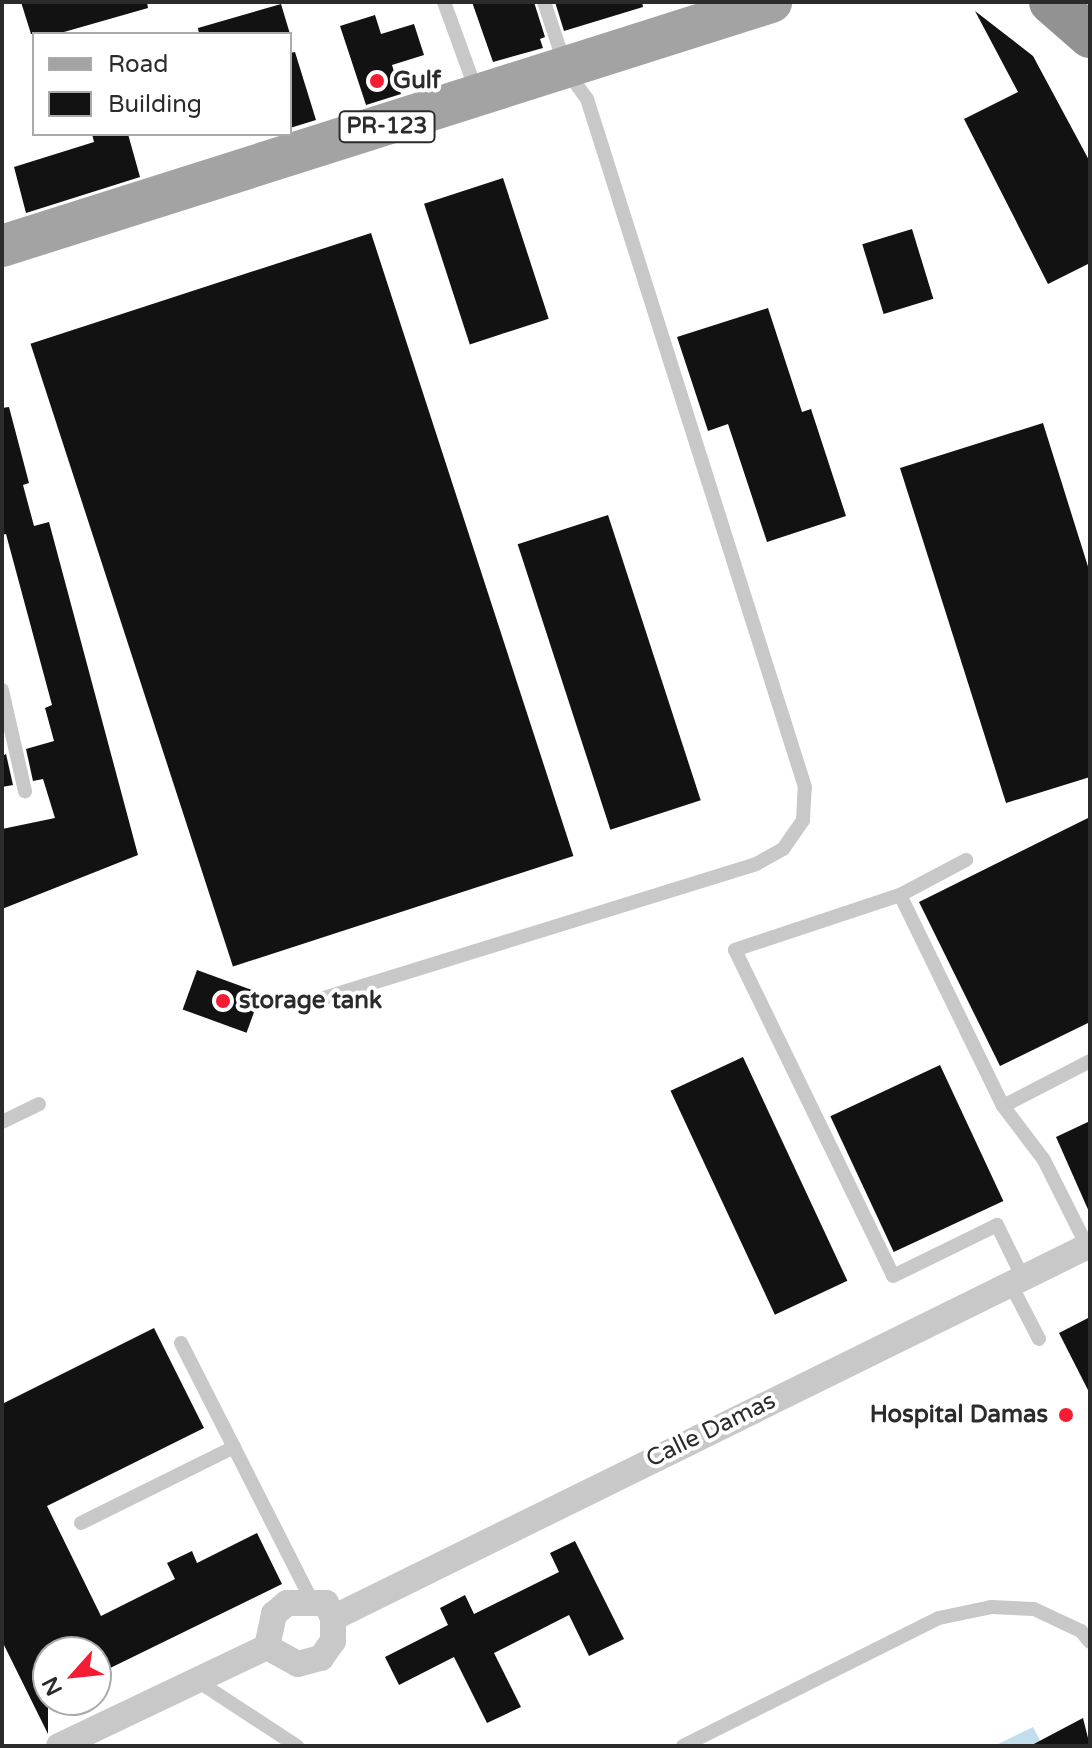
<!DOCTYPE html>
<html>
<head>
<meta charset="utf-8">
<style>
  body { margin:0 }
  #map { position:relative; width:1092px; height:1748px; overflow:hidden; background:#fff; font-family:"Varela Round",sans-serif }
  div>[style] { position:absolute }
  .water>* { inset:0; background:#c0deed }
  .building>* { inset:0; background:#121212; transform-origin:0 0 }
  .lane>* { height:14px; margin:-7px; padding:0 7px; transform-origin:7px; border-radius:7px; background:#c8c8c8 }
  .street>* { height:26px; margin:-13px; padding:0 13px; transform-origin:13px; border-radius:13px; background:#c8c8c8 }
  .primary>* { height:42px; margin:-21px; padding:0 21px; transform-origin:21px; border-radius:21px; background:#a3a3a3 }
  .highway>* { height:44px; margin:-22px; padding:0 22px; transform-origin:22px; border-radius:22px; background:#929292 }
  .dots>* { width:22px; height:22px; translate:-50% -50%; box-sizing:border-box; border:4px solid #fff; border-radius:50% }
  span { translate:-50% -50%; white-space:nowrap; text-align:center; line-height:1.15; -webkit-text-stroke:8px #fff; paint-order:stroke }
  .shield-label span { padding:2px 6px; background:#fff; border:2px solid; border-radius:6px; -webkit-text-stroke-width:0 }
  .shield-label { font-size:22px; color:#2b2b2b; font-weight:700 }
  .poi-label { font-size:24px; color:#2b2b2b; font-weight:700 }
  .left { translate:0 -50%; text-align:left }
  .right { translate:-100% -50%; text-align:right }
  .street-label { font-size:24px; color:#2b2b2b }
  .frame { position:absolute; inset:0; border:4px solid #2b2b2b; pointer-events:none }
  .legend { position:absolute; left:32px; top:32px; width:260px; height:104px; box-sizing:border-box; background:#fff; border:2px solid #aaa; margin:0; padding:10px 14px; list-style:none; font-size:24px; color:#2b2b2b }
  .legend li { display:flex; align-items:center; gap:16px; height:40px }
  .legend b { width:40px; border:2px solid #aaa }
  .north { position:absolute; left:32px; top:1636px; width:80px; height:80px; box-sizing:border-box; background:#fff; border:2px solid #aaa; border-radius:50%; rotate:243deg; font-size:22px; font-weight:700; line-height:32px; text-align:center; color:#2b2b2b }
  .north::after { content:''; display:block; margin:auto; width:28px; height:36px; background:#f51b33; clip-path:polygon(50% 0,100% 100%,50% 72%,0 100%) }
</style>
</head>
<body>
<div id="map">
  <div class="water">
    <div style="clip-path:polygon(1033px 1727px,1043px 1746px,994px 1746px)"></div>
  </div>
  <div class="building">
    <div style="clip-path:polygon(21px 2px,147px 2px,148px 8px,57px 34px,31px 34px)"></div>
    <div style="clip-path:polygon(472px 2px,534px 2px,545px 37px,540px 39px,543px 48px,493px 62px)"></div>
    <div style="clip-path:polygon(555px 2px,642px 2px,643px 7px,564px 31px)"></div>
    <div style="clip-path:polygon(281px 4px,290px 34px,199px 34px,198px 28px)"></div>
    <div style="clip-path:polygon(975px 11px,1033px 56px,1090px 162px,1090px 263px,1048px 284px,964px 119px,1018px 92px)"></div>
    <div style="clip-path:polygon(375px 15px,381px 34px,414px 24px,424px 55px,392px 65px,401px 94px,366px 105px,340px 26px)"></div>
    <div style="clip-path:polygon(295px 52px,316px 120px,290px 128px,290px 53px)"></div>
    <div style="clip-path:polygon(92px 134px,128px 134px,140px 177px,26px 213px,14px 167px,94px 142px)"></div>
    <div style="left:503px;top:178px;width:148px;height:83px;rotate:72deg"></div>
    <div style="left:912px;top:229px;width:73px;height:52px;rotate:73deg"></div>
    <div style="left:371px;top:233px;width:655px;height:358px;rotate:72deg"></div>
    <div style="clip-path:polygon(768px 308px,802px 412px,811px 409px,846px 516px,767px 542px,728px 424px,708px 431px,677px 337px)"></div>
    <div style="clip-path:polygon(9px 407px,29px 483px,23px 485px,34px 526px,49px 522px,138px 855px,2px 909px,2px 829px,55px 818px,43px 779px,33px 781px,26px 749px,54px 741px,45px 708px,52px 705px,6px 534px,2px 535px,2px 408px)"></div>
    <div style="clip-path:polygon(1043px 423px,1090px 573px,1090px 777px,1006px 803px,900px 468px)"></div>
    <div style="left:608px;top:515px;width:300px;height:95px;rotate:72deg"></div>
    <div style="clip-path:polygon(6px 754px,13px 785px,2px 787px,2px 756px)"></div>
    <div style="clip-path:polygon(1090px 817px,1090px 1022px,1000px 1066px,919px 902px)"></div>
    <div style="left:197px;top:970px;width:68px;height:42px;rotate:20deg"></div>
    <div style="left:743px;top:1057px;width:247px;height:80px;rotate:65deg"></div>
    <div style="left:940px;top:1065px;width:150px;height:121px;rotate:65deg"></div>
    <div style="clip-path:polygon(1090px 1121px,1090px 1214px,1056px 1137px)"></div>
    <div style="clip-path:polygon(1090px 1317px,1090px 1394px,1059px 1333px)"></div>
    <div style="clip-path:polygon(154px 1328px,204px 1428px,47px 1506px,101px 1616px,175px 1579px,167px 1563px,192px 1551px,197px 1563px,257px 1533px,282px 1584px,100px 1673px,96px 1652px,48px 1652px,48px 1734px,2px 1641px,2px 1404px)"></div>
    <div style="clip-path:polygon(575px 1541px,624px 1639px,589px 1656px,569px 1615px,494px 1653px,521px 1707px,487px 1723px,454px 1657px,399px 1685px,385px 1657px,448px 1625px,440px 1608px,465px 1595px,474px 1614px,559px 1572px,550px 1553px)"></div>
    <div style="clip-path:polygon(1083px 1718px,1090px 1746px,1030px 1746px)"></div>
  </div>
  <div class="lane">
    <div style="left:444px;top:2px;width:94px;rotate:70deg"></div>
    <div style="left:2px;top:690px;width:104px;rotate:77.2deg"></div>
    <div style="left:900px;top:895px;width:75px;rotate:-27.9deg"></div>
    <div style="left:298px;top:1006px;width:480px;rotate:-17.2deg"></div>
    <div style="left:756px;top:864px;width:31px;rotate:-29deg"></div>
    <div style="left:783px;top:849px;width:35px;rotate:-55deg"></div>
    <div style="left:803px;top:820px;width:33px;rotate:-87deg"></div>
    <div style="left:805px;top:787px;width:722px;rotate:-107.58deg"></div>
    <div style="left:587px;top:99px;width:34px;rotate:-126deg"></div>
    <div style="left:567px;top:71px;width:73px;rotate:-108.4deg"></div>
    <div style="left:1003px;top:1106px;width:235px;rotate:-116deg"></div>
    <div style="left:900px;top:895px;width:174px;rotate:161.6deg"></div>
    <div style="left:735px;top:950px;width:362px;rotate:64.1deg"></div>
    <div style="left:893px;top:1276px;width:116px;rotate:-26.1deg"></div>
    <div style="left:997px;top:1225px;width:59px;rotate:63.9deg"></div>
    <div style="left:2px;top:1122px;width:41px;rotate:-25.9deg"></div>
    <div style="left:1087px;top:1246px;width:96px;rotate:-116.6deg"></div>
    <div style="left:1044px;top:1160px;width:68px;rotate:-127.2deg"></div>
    <div style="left:1003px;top:1106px;width:98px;rotate:-27.3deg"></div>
    <div style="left:1010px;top:1283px;width:63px;rotate:62.6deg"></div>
    <div style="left:181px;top:1343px;width:287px;rotate:63.1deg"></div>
    <div style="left:81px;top:1523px;width:171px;rotate:-26.4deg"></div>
    <div style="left:196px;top:1680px;width:121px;rotate:33.2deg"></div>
    <div style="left:683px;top:1746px;width:286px;rotate:-26.6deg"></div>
    <div style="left:939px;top:1618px;width:53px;rotate:-11.9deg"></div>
    <div style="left:991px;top:1607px;width:43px;rotate:2.7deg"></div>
    <div style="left:1034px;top:1609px;width:52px;rotate:25.1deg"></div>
    <div style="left:1081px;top:1631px;width:14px;rotate:51deg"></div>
  </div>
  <div class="street">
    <div style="left:267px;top:1647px;width:35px;rotate:29deg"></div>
    <div style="left:298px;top:1664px;width:24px;rotate:-15deg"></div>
    <div style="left:321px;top:1658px;width:21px;rotate:-55deg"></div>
    <div style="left:333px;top:1641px;width:23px;rotate:-90deg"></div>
    <div style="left:59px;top:1746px;width:230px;rotate:-25.5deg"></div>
    <div style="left:267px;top:1647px;width:34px;rotate:-78deg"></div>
    <div style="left:274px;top:1614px;width:17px;rotate:-40deg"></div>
    <div style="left:287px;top:1603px;width:39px"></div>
    <div style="left:326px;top:1603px;width:17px;rotate:65deg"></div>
    <div style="left:333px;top:1618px;width:844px;rotate:-26.23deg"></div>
  </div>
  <div class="primary">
    <div style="left:2px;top:246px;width:807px;rotate:-17.6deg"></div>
  </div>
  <div class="highway">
    <div style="left:1051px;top:2px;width:52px;rotate:41.1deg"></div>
  </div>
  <div class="dots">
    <div style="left:377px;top:81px;background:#f51b33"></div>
    <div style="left:223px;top:1001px;background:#f51b33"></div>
    <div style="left:1066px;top:1415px;background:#f51b33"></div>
  </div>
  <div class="shield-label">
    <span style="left:387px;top:127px">PR-123</span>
  </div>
  <div class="poi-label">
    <span class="left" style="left:393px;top:81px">Gulf</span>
    <span class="left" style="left:239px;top:1001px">storage tank</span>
    <span class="right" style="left:1048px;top:1415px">Hospital Damas</span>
  </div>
  <div class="street-label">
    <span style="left:711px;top:1430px;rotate:-26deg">Calle Damas</span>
  </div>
  <div class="frame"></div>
  <ul class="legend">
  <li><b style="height:10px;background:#a3a3a3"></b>Road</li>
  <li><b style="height:22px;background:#121212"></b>Building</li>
  </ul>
  <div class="north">N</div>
</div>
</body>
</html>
